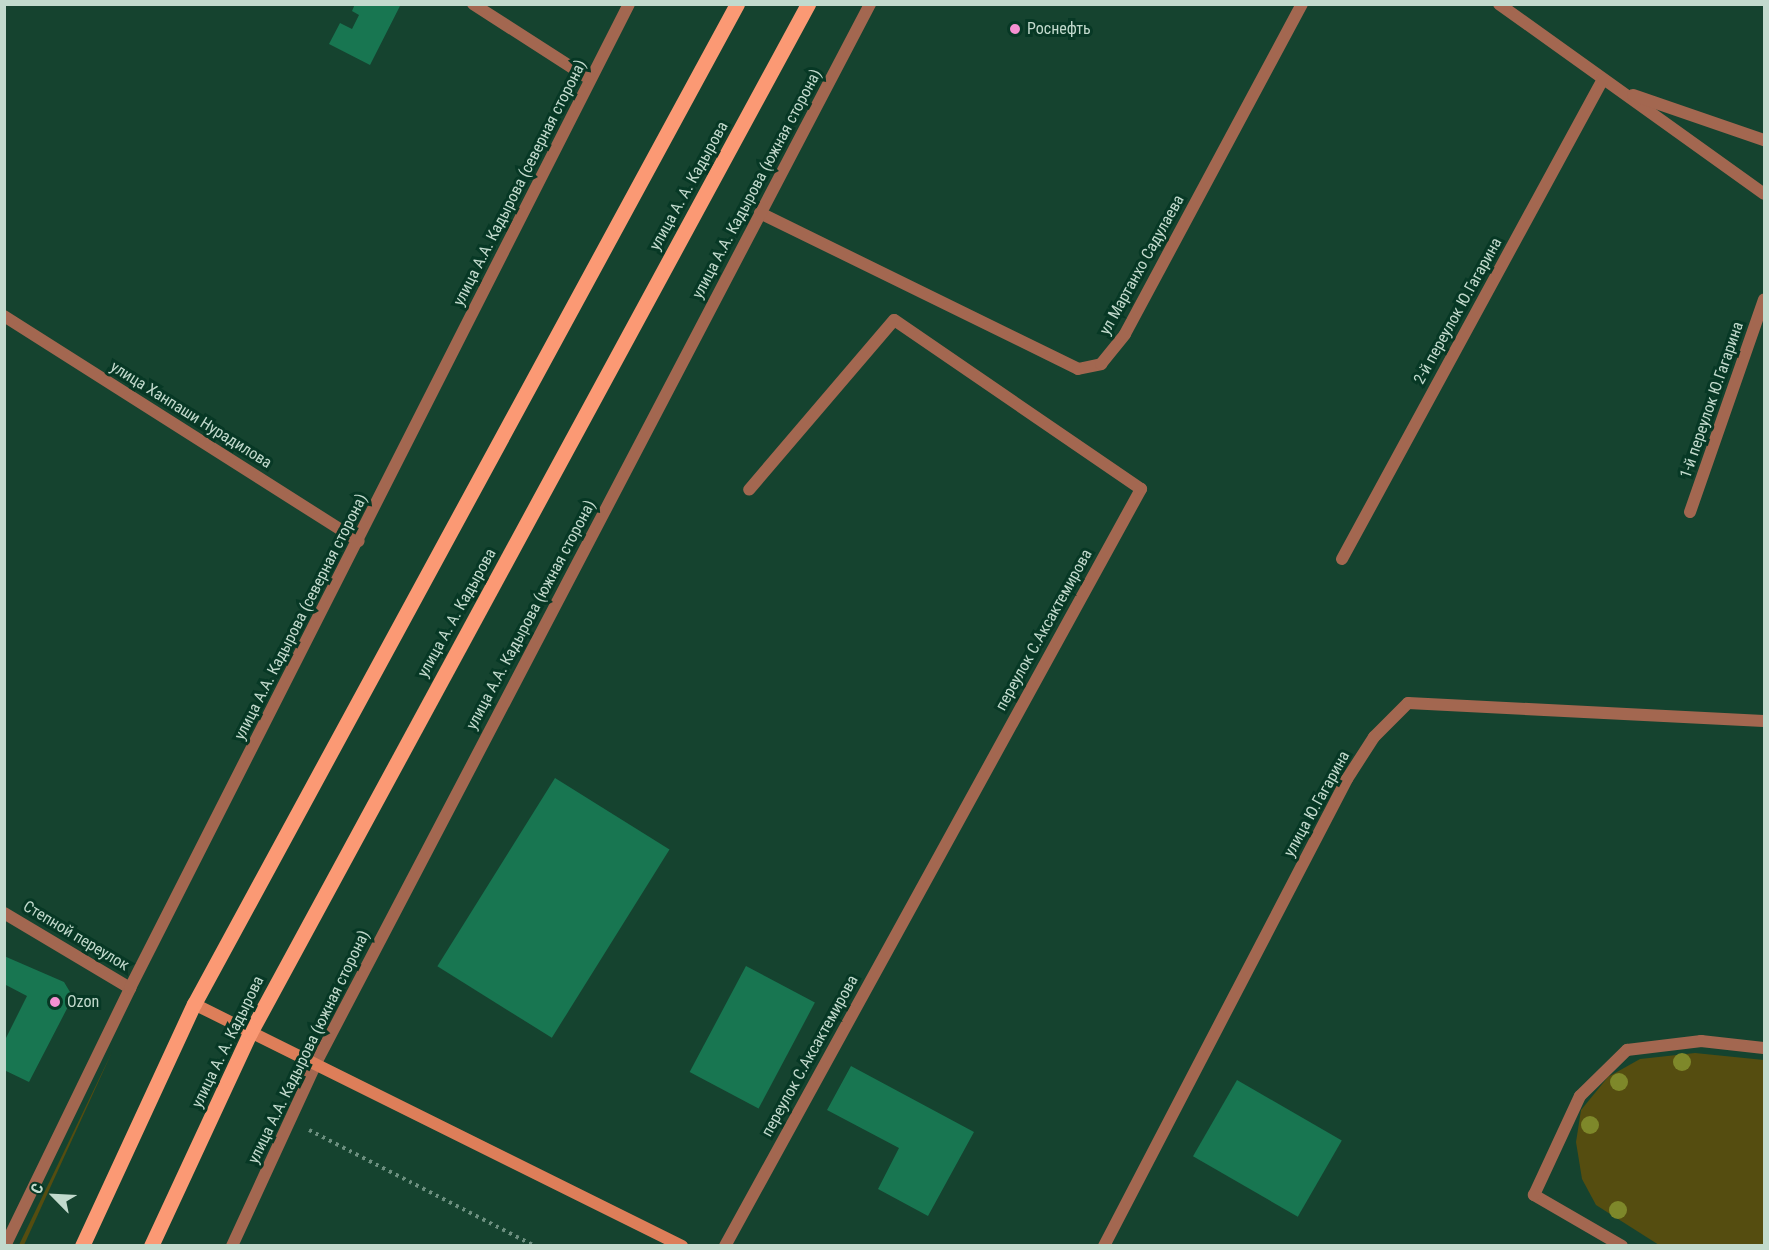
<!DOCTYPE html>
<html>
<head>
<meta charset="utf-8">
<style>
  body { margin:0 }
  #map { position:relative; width:1769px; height:1250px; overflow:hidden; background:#15432f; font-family:"Roboto Condensed",sans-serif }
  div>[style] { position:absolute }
  .green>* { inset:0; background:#554d10 }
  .building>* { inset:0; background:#187651; transform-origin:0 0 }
  .path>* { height:4px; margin-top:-2px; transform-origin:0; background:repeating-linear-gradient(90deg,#6c8f7f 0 3px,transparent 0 7.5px) }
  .street>* { height:12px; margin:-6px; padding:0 6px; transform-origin:6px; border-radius:6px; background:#a36750 }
  .secondary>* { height:12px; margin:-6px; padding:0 6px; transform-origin:6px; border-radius:6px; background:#dd7e59 }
  .primary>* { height:15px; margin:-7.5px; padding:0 7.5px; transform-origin:7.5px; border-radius:7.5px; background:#fb9974 }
  .trees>* { width:18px; height:18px; margin:-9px; border-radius:50%; background:#7e882a }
  .dots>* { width:16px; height:16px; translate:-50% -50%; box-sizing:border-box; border:3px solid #073825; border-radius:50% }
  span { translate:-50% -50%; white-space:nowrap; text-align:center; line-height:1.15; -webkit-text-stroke:6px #073825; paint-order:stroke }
  .poi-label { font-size:16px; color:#c2dacd }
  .left { translate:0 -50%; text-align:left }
  .street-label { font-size:16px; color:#c2dacd }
  .frame { position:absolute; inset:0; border:6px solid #c2dacd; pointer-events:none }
  .north { position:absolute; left:24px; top:1166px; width:60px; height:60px; -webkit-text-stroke:4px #073825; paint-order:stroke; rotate:294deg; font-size:16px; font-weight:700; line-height:24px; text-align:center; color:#c2dacd }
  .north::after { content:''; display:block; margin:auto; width:21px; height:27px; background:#c2dacd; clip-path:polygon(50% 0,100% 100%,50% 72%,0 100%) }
</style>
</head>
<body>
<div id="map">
  <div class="green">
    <div style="clip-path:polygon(112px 1052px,24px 1245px,19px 1245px)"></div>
    <div style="clip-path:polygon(1695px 1053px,1764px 1060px,1764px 1245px,1659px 1245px,1596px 1205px,1582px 1179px,1576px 1142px,1581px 1110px,1608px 1077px,1640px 1059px)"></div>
  </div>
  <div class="building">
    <div style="clip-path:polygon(355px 4px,401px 4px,370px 65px,329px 44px,340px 23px,352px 29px,359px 15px,352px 11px)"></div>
    <div style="left:555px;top:778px;width:135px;height:222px;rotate:32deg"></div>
    <div style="clip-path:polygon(4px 956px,64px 982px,73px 997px,29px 1082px,4px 1070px,4px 1042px,27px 996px,4px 984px)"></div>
    <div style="left:746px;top:966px;width:78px;height:120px;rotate:28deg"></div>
    <div style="clip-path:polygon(851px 1066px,974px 1132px,928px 1216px,878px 1189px,899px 1148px,827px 1110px)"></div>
    <div style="left:1237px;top:1080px;width:121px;height:88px;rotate:30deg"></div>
  </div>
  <div class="path">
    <div style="left:309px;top:1130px;width:254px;rotate:27.2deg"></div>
  </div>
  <div class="street">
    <div style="left:473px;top:4px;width:139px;rotate:32.7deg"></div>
    <div style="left:1499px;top:4px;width:326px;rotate:35.6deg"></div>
    <div style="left:1633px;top:95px;width:139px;rotate:19deg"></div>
    <div style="left:760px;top:213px;width:354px;rotate:26.1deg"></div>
    <div style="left:1078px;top:369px;width:24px;rotate:-12deg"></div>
    <div style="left:1101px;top:364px;width:38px;rotate:-51deg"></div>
    <div style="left:1125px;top:334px;width:374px;rotate:-61.8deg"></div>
    <div style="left:4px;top:316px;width:420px;rotate:32.4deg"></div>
    <div style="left:1690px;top:512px;width:225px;rotate:-70.8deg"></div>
    <div style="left:1342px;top:559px;width:546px;rotate:-61.46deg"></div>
    <div style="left:4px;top:913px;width:147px;rotate:30.8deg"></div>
    <div style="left:5px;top:1246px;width:287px;rotate:-64.1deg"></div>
    <div style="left:130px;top:988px;width:1103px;rotate:-63.11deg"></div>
    <div style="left:232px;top:1246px;width:204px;rotate:-65.3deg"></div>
    <div style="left:317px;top:1061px;width:1193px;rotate:-62.38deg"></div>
    <div style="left:725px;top:1246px;width:864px;rotate:-61.21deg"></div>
    <div style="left:1141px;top:489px;width:299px;rotate:-145.6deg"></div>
    <div style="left:894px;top:320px;width:223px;rotate:130.5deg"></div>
    <div style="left:1104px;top:1246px;width:526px;rotate:-62.51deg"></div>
    <div style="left:1347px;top:779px;width:50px;rotate:-57.3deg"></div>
    <div style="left:1374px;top:737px;width:48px;rotate:-45deg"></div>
    <div style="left:1408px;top:703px;width:356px;rotate:2.9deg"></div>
    <div style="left:1622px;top:1246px;width:102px;rotate:-149.9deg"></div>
    <div style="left:1534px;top:1195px;width:109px;rotate:-65.1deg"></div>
    <div style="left:1580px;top:1096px;width:66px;rotate:-44.4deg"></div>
    <div style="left:1627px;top:1050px;width:75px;rotate:-6.9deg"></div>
    <div style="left:1701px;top:1041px;width:63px;rotate:6.3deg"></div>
  </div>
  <div class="secondary">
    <div style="left:194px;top:1004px;width:545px;rotate:26.38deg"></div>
  </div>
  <div class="primary">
    <div style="left:82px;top:1246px;width:267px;rotate:-65.2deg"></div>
    <div style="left:194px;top:1004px;width:1138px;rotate:-61.5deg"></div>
    <div style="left:151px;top:1246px;width:235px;rotate:-65.1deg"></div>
    <div style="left:250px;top:1033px;width:1171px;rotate:-61.53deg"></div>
  </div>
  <div class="trees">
    <div style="left:1682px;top:1062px"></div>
    <div style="left:1619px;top:1082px"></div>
    <div style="left:1590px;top:1125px"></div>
    <div style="left:1618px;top:1210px"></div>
  </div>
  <div class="dots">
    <div style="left:1015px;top:29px;background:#f591d2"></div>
    <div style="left:55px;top:1002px;background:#f591d2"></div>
  </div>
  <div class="poi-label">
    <span class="left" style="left:1027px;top:29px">Роснефть</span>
    <span class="left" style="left:67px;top:1002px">Ozon</span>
  </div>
  <div class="street-label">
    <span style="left:520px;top:183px;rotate:-63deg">улица А.А. Кадырова (северная сторона)</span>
    <span style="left:757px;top:184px;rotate:-62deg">улица А.А. Кадырова (южная сторона)</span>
    <span style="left:689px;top:186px;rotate:-61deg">улица А. А. Кадырова</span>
    <span style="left:1142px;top:265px;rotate:-61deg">ул Мартанхо Садулаева</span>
    <span style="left:1458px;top:311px;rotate:-61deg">2-й переулок Ю.Гагарина</span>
    <span style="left:1712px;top:400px;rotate:-71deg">1-й переулок Ю.Гагарина</span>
    <span style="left:191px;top:415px;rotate:32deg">улица Ханпаши Нурадилова</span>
    <span style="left:457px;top:613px;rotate:-61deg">улица А. А. Кадырова</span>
    <span style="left:531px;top:615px;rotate:-62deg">улица А.А. Кадырова (южная сторона)</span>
    <span style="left:301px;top:617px;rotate:-63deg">улица А.А. Кадырова (северная сторона)</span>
    <span style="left:1044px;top:630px;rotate:-61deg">переулок С.Аксактемирова</span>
    <span style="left:1317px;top:804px;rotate:-61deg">улица Ю.Гагарина</span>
    <span style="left:76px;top:936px;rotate:31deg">Степной переулок</span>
    <span style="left:228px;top:1042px;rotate:-64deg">улица А. А. Кадырова</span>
    <span style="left:309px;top:1047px;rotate:-64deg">улица А.А. Кадырова (южная сторона)</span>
    <span style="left:810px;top:1056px;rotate:-61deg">переулок С.Аксактемирова</span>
  </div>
  <div class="frame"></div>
  <div class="north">С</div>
</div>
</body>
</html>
